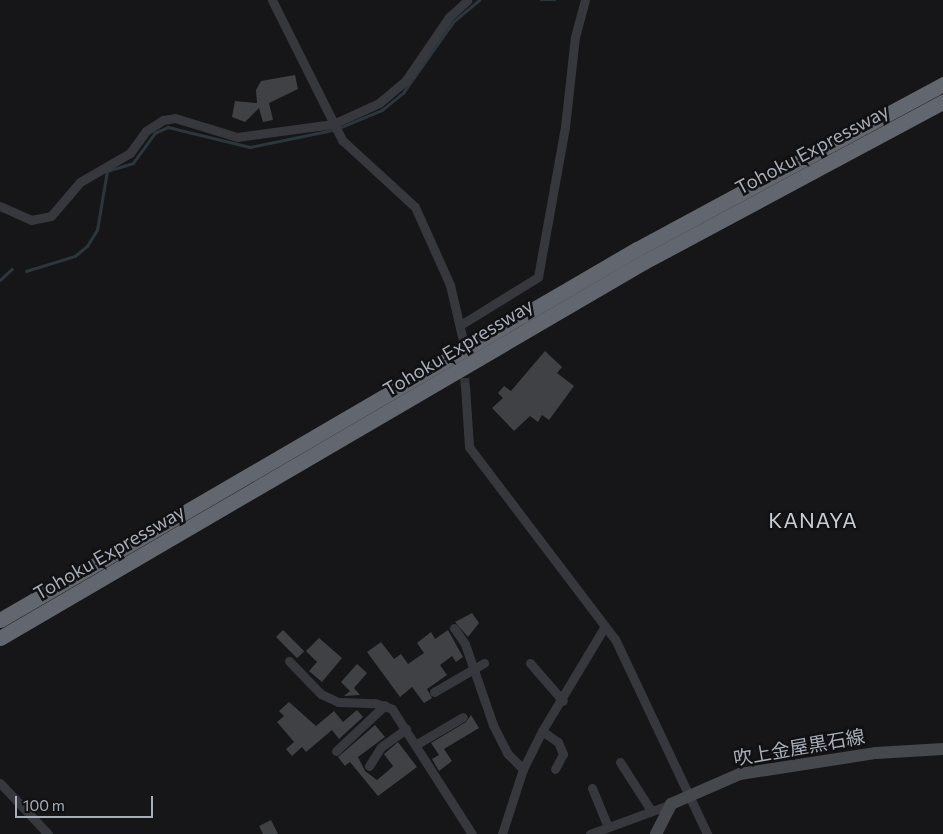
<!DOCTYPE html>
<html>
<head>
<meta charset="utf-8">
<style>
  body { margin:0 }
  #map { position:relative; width:943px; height:834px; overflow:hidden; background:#161618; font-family:Commissioner,"Noto Sans JP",sans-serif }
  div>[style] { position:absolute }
  .stream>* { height:2.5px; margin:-1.25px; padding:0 1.25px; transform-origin:1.25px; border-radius:1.25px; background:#2b373d }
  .building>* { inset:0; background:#404145; transform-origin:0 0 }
  .street-tunnel>* { height:9px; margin-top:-4.5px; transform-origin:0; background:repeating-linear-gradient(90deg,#333438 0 9px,transparent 0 13.5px) }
  .street>* { height:9px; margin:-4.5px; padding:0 4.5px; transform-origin:4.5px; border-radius:4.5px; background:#37383d }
  .secondary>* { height:12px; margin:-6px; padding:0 6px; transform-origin:6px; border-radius:6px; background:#45484d }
  .highway>* { height:15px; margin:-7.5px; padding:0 7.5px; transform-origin:7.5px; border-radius:7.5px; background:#62676f }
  span { translate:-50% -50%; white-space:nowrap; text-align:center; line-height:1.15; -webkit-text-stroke:5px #111113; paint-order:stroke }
  .street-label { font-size:19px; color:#a7aeb9 }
  .quarter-label { font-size:21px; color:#c8cdd5; letter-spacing:1px }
  .scale { position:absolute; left:15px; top:796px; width:138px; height:22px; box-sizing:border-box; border:2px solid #a7aeb9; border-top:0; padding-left:6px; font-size:15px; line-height:18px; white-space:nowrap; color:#a7aeb9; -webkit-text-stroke:4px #111113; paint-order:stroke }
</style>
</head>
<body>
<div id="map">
  <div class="stream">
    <div style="left:541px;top:0;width:14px"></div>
    <div style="left:339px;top:128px;width:47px;rotate:-22.7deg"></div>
    <div style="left:382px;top:110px;width:27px;rotate:-39deg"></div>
    <div style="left:403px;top:93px;width:87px;rotate:-54.8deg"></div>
    <div style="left:453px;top:22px;width:34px;rotate:-40deg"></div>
    <div style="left:26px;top:271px;width:51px;rotate:-17deg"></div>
    <div style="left:75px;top:256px;width:16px;rotate:-40deg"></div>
    <div style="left:87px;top:246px;width:19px;rotate:-58deg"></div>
    <div style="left:97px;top:230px;width:60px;rotate:-80.4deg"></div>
    <div style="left:107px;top:171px;width:27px;rotate:-17deg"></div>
    <div style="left:133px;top:163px;width:37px;rotate:-54deg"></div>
    <div style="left:155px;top:133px;width:14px;rotate:-25deg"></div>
    <div style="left:168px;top:127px;width:84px;rotate:13.7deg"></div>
    <div style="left:250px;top:147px;width:85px;rotate:-11.6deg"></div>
    <div style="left:0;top:280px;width:16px;rotate:-43deg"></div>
  </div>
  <div class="building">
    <div style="clip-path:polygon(295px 75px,298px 89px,269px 103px,273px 120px,263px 122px,259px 108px,245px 122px,232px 117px,235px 101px,257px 103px,256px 90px,261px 81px)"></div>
    <div style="clip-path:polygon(545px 351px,562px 367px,557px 373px,574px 386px,549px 420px,542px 415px,538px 422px,530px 416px,514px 431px,492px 408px,503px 398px,498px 393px,504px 386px,511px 391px)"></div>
    <div style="clip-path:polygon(472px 613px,479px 623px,468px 637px,455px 622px)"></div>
    <div style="left:283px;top:630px;width:30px;height:10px;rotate:45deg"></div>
    <div style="clip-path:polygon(448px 630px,463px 657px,456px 662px,452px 656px,440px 665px,447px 675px,427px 689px,432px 698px,424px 703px,412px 687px,400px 697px,367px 652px,381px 642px,394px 659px,401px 654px,408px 664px,424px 653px,417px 643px,431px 632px,435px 639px)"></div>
    <div style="clip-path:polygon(319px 638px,342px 658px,322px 682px,309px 671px,317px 662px,306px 651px)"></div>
    <div style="clip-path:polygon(357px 664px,367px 673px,354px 688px,360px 695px,344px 696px,350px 691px,341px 682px)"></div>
    <div style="clip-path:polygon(289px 702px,316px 726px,334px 711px,343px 722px,357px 710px,363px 717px,339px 739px,332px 730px,306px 752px,302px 747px,292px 756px,286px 749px,294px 742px,277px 722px,284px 716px,279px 711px)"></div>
    <div style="clip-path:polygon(471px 715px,479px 728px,444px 749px,452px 761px,439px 771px,432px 759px,439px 755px,431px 743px,466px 722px)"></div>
    <div style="clip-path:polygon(375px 725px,385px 737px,358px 757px,365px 771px,377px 780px,389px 770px,393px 766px,384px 754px,398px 742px,417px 767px,378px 796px,350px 762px,345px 766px,338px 757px)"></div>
    <div style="clip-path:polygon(271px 820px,278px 834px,263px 834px,259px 826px)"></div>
  </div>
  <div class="street-tunnel">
    <div style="left:464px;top:364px;width:22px;rotate:87deg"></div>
  </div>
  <div class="street">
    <div style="left:272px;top:0;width:157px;rotate:63.4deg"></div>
    <div style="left:342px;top:140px;width:99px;rotate:42.5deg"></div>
    <div style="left:415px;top:207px;width:85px;rotate:65.8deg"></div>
    <div style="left:450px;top:285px;width:57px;rotate:76.9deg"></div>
    <div style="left:0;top:206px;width:34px;rotate:24deg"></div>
    <div style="left:31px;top:220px;width:20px;rotate:-11deg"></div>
    <div style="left:51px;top:216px;width:45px;rotate:-49.5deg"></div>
    <div style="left:80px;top:182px;width:58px;rotate:-30.1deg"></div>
    <div style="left:130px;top:153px;width:27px;rotate:-54deg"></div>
    <div style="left:146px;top:131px;width:20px;rotate:-33deg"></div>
    <div style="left:163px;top:120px;width:12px;rotate:-9deg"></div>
    <div style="left:175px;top:118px;width:65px;rotate:17deg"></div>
    <div style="left:237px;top:137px;width:97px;rotate:-7.7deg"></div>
    <div style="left:333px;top:124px;width:51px;rotate:-24.5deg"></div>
    <div style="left:379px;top:103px;width:35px;rotate:-40deg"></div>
    <div style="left:406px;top:80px;width:76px;rotate:-55.7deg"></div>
    <div style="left:449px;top:17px;width:25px;rotate:-42deg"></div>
    <div style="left:462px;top:324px;width:89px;rotate:-31.7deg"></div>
    <div style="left:538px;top:277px;width:152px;rotate:-79.8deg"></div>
    <div style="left:565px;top:127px;width:91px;rotate:-83.7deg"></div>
    <div style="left:575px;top:37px;width:38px;rotate:-75deg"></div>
    <div style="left:465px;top:386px;width:61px;rotate:86.2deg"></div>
    <div style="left:469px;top:447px;width:241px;rotate:52.8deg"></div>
    <div style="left:615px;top:639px;width:216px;rotate:64.7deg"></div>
    <div style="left:454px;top:628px;width:19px;rotate:55deg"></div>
    <div style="left:465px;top:644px;width:86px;rotate:70.9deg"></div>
    <div style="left:493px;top:725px;width:31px;rotate:63deg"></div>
    <div style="left:507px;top:753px;width:23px;rotate:45deg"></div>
    <div style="left:289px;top:661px;width:46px;rotate:45.9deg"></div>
    <div style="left:321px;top:694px;width:19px;rotate:25deg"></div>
    <div style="left:338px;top:702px;width:37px;rotate:2deg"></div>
    <div style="left:375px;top:703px;width:18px;rotate:19deg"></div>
    <div style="left:392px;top:709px;width:148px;rotate:57.4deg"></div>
    <div style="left:530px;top:663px;width:50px;rotate:49deg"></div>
    <div style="left:434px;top:692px;width:58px;rotate:-30.1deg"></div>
    <div style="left:542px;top:731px;width:19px;rotate:35deg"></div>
    <div style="left:558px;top:742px;width:13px;rotate:67deg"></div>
    <div style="left:563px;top:754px;width:17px;rotate:118deg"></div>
    <div style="left:417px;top:744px;width:53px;rotate:-30.4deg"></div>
    <div style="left:336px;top:751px;width:67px;rotate:-43.2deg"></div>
    <div style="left:620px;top:762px;width:56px;rotate:57.4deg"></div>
    <div style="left:369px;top:766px;width:22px;rotate:-58deg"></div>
    <div style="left:381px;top:747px;width:31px;rotate:-36deg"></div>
    <div style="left:0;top:783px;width:70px;rotate:46.7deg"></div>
    <div style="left:592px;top:788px;width:42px;rotate:67.7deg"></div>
    <div style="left:502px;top:834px;width:68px;rotate:-72.1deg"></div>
    <div style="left:523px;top:769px;width:42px;rotate:-63.4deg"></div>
    <div style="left:542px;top:731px;width:122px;rotate:-59deg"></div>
    <div style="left:590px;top:834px;width:86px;rotate:-20.3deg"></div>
  </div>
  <div class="secondary">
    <div style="left:656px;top:834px;width:34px;rotate:-63deg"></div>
    <div style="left:671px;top:804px;width:75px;rotate:-23.5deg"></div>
    <div style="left:740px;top:774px;width:138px;rotate:-8.8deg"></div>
    <div style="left:876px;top:753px;width:67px;rotate:-3.4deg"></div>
  </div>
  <div class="highway">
    <div style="left:0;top:620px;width:737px;rotate:-30.22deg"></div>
    <div style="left:637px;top:249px;width:348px;rotate:-28.3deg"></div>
    <div style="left:0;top:638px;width:746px;rotate:-30.28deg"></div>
    <div style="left:644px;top:262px;width:339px;rotate:-28.2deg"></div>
  </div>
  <div class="street-label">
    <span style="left:812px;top:149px;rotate:-28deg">Tohoku Expressway</span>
    <span style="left:458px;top:347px;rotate:-31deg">Tohoku Expressway</span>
    <span style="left:109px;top:552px;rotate:-30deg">Tohoku Expressway</span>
    <span style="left:799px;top:747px;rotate:-10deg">吹上金屋黒石線</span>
  </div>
  <div class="quarter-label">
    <span style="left:813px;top:520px">KANAYA</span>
  </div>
  <div class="scale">100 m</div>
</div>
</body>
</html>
